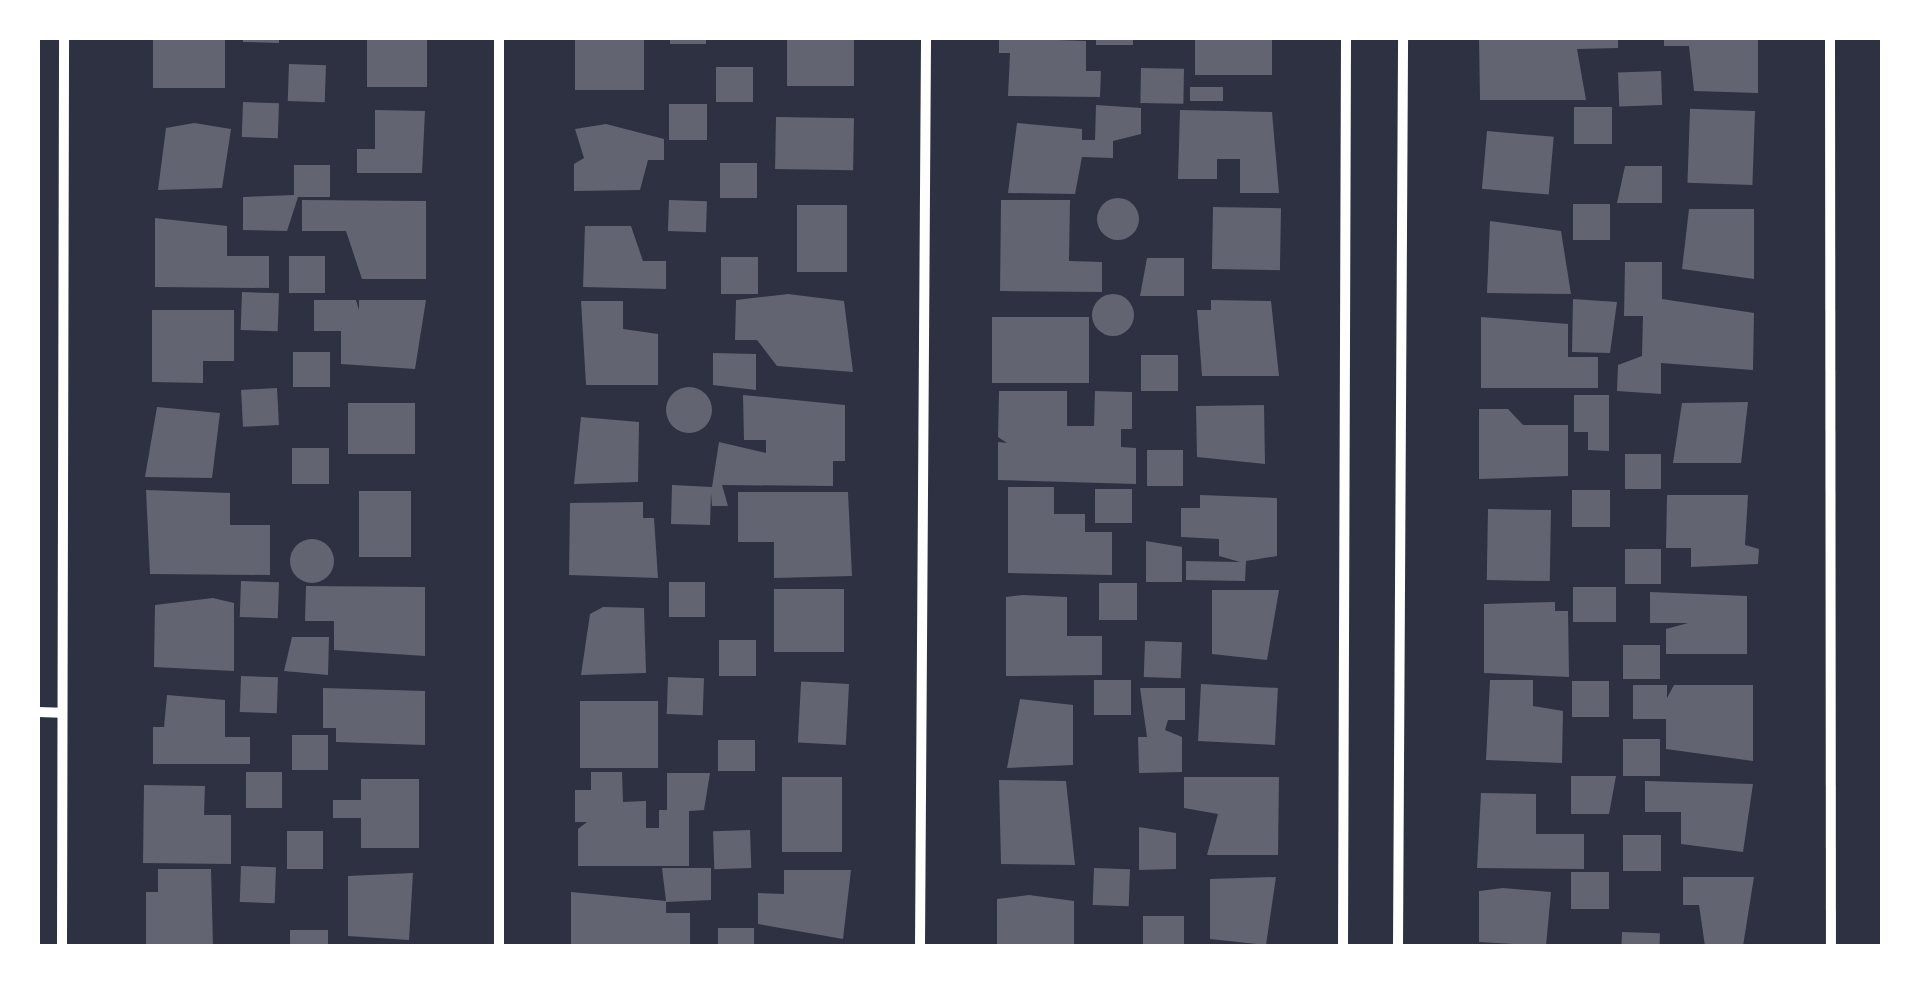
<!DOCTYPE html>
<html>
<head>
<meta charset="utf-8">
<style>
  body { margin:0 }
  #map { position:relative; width:1920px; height:984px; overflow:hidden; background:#2d3142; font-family:Poppins,sans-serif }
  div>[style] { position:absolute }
  .building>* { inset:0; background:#626471; transform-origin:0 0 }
  .round { border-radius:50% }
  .minor>* { height:10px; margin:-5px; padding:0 5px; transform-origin:5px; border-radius:5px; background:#fff }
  span { translate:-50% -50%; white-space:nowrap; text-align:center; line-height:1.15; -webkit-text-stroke:9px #fff; paint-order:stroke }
  .frame { position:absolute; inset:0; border:40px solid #fff; pointer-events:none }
</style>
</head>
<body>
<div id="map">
  <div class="building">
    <div style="left:153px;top:38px;width:72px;height:50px"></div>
    <div style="clip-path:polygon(243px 38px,279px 38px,279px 43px,243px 42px)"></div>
    <div style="left:367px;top:38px;width:60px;height:49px"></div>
    <div style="left:575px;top:38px;width:69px;height:52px"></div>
    <div style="left:670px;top:38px;width:36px;height:6px"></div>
    <div style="left:787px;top:38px;width:67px;height:48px"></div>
    <div style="clip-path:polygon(999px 38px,1086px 41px,1086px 71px,1101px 71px,1100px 97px,1008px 96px,1010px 53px,999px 53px)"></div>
    <div style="left:1096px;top:38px;width:37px;height:7px"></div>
    <div style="left:1195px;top:38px;width:77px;height:37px"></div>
    <div style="clip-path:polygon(1479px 38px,1618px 38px,1618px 48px,1577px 49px,1586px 100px,1480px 100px)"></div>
    <div style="clip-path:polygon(1664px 38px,1758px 38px,1758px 93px,1694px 91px,1689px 46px,1664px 46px)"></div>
    <div style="left:289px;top:64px;width:37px;height:37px;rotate:2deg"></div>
    <div style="left:716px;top:67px;width:37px;height:35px"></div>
    <div style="left:1141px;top:68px;width:43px;height:35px;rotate:1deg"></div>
    <div style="left:1661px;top:71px;width:34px;height:43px;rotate:88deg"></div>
    <div style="left:1190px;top:87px;width:33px;height:14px"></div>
    <div style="left:243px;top:102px;width:36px;height:35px;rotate:2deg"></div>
    <div style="left:669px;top:104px;width:38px;height:36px"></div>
    <div style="clip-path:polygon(1096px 105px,1141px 108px,1141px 134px,1113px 141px,1113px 158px,1082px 157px,1075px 194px,1008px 193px,1017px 123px,1082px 129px,1082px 140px,1095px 140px)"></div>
    <div style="left:1574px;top:107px;width:38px;height:37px"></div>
    <div style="clip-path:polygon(375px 110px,425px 111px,422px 173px,357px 173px,357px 149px,375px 149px)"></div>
    <div style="clip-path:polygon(1180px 110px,1272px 112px,1279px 193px,1240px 193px,1240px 159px,1217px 159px,1217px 179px,1178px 179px)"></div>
    <div style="left:1755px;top:111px;width:74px;height:65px;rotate:92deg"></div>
    <div style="left:776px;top:117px;width:78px;height:52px;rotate:1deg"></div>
    <div style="clip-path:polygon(194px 123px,231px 129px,222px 188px,158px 190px,166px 128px)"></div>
    <div style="clip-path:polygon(606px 124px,664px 139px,664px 160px,648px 160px,640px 190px,574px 191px,574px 164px,584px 158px,575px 129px)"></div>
    <div style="left:1487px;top:131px;width:67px;height:58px;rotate:5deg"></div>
    <div style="left:720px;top:163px;width:37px;height:35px"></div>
    <div style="clip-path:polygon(294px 165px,330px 165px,330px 197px,298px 197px,287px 231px,243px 230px,243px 197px,294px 195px)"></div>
    <div style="clip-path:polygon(1625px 166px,1662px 166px,1662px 203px,1617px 203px)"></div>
    <div class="round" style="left:1097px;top:198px;width:42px;height:42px"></div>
    <div style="clip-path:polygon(302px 200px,426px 201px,426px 279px,362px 279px,346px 231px,302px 231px)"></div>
    <div style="left:669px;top:200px;width:38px;height:31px;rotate:2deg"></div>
    <div style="clip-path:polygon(1001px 200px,1070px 200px,1069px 261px,1102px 262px,1102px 292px,1000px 291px)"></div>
    <div style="left:1573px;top:204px;width:37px;height:36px"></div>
    <div style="left:797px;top:205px;width:50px;height:67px"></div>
    <div style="left:1213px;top:207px;width:68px;height:62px;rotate:1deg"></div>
    <div style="clip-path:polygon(1689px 209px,1754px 209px,1754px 279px,1682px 269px)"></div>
    <div style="clip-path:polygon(155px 218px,227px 226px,227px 256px,269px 256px,269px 288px,155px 287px)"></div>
    <div style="clip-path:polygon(1490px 221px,1561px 231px,1571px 294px,1487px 293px)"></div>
    <div style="clip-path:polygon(585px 226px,631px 226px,643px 261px,666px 261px,666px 289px,583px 287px)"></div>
    <div style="left:289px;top:256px;width:36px;height:37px"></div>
    <div style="left:721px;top:257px;width:37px;height:37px"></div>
    <div style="clip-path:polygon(1147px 258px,1184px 258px,1184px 296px,1140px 296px)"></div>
    <div style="clip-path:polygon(1625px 262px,1662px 262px,1662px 299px,1754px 313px,1753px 370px,1661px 363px,1661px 394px,1617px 391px,1618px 365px,1642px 356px,1643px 316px,1624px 316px)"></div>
    <div style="left:242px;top:292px;width:37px;height:38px;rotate:2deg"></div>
    <div style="clip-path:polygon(788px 294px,844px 301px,853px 372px,777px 366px,757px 340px,735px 340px,736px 300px)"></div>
    <div class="round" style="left:1092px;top:294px;width:42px;height:42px"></div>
    <div style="clip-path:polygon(1573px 299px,1617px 302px,1610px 353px,1572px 352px)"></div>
    <div style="clip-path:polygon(314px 300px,356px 300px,359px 310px,359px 300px,426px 300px,415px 369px,341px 364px,341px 331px,314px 331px)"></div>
    <div style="clip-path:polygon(1211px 300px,1271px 301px,1279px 376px,1202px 376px,1197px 310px,1211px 310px)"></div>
    <div style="clip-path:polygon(581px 301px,623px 301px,623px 329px,658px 334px,658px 385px,586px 385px)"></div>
    <div style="clip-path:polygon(152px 310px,234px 310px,234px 361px,203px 361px,203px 383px,152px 382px)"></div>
    <div style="left:992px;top:317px;width:97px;height:66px"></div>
    <div style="clip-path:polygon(1481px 317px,1568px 324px,1568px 357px,1598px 357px,1598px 388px,1481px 388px)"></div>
    <div style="left:293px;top:352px;width:37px;height:35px"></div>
    <div style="clip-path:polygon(713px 353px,756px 354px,756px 390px,713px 385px)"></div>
    <div style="left:1141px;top:355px;width:37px;height:36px"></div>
    <div class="round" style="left:666px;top:387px;width:46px;height:46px"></div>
    <div style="left:277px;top:388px;width:37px;height:36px;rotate:87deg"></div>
    <div style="clip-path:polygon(999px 391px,1067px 391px,1067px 426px,1094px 426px,1095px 391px,1132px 392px,1132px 429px,1121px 429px,1121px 447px,1136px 448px,1136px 484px,998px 480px,998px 442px,1007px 443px,998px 437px)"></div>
    <div style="clip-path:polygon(743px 395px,845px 405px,845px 461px,833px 461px,833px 486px,722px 485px,728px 506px,712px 506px,711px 493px,710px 525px,671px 524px,672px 485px,712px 487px,719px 442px,766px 453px,766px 440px,744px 440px)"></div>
    <div style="clip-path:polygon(1574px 395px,1609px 395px,1609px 451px,1588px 450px,1588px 432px,1574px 432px)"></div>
    <div style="clip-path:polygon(1748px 402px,1741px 463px,1673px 463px,1682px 403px)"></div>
    <div style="left:348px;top:403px;width:67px;height:51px"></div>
    <div style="clip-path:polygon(1264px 405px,1265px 464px,1197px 457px,1196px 406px)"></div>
    <div style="clip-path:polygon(157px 407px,220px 413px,212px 478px,145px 477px)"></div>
    <div style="clip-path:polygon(1479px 409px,1508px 409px,1523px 425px,1568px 425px,1568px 476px,1479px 479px)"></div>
    <div style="clip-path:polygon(581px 417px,639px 422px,638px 482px,574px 484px)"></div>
    <div style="left:292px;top:448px;width:37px;height:36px"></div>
    <div style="left:1147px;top:450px;width:36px;height:36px"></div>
    <div style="left:1625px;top:454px;width:36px;height:35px"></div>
    <div style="clip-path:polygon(1008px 487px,1054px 487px,1054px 514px,1085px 514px,1085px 532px,1112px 532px,1112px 575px,1008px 573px)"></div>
    <div style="left:1095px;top:489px;width:37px;height:34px"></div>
    <div style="clip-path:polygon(146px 490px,230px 493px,230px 525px,270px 525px,270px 575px,150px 574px)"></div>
    <div style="left:1572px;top:490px;width:38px;height:37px"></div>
    <div style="left:359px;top:491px;width:52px;height:66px"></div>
    <div style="clip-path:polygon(738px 492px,848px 492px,852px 576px,774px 578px,774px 542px,738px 542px)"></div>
    <div style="clip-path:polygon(1200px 495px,1277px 498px,1277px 556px,1246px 561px,1245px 581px,1186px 580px,1186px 561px,1240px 562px,1219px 556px,1219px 539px,1181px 537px,1181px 508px,1200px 508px)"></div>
    <div style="clip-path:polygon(1667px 495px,1748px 495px,1745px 545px,1759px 549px,1758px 564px,1691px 567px,1691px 548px,1666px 548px)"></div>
    <div style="clip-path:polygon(643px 502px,643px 518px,654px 518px,658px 578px,569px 575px,570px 503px)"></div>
    <div style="left:1488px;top:509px;width:63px;height:71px;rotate:1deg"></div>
    <div class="round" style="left:290px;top:539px;width:44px;height:44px"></div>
    <div style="clip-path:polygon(1146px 541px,1182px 547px,1182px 582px,1146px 582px)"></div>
    <div style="left:1625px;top:549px;width:36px;height:35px"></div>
    <div style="left:241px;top:581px;width:38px;height:36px;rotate:2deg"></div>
    <div style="left:669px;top:582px;width:36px;height:35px"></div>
    <div style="left:1099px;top:583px;width:38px;height:37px"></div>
    <div style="clip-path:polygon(306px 586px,425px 587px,425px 656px,334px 650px,334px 621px,305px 621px)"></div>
    <div style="left:1573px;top:587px;width:43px;height:35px"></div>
    <div style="left:844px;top:589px;width:63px;height:70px;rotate:90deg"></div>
    <div style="clip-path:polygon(1212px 590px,1279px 590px,1267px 660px,1212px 654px)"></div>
    <div style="clip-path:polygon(1650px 592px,1747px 596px,1747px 654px,1666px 654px,1666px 629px,1688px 623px,1650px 623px)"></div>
    <div style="clip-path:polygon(1023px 595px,1067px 597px,1067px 636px,1102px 636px,1102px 675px,1006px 676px,1006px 597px)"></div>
    <div style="clip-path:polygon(213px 598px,234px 603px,234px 671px,154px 667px,155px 605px)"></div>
    <div style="clip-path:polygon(1555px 602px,1555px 611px,1568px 611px,1569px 677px,1484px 673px,1484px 604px)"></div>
    <div style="clip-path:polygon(603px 607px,644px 608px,646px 673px,581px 675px,590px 614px)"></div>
    <div style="clip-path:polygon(292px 637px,329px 637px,328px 675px,284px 671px)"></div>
    <div style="left:719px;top:640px;width:37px;height:36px"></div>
    <div style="left:1145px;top:641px;width:37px;height:36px;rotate:2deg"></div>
    <div style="left:1623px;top:645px;width:37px;height:34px"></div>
    <div style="left:241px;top:676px;width:37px;height:36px;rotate:2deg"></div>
    <div style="left:668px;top:677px;width:36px;height:37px;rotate:2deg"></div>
    <div style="left:1094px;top:680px;width:37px;height:35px"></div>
    <div style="clip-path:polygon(1490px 680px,1533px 680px,1533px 706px,1563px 711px,1562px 763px,1486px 760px)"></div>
    <div style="left:1572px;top:681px;width:37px;height:36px"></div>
    <div style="left:849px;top:684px;width:61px;height:48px;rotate:93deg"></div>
    <div style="left:1201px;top:684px;width:77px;height:57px;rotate:3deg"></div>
    <div style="clip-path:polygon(1633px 685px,1667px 685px,1667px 698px,1674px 685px,1753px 685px,1753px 761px,1666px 749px,1666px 719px,1633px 719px)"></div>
    <div style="clip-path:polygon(323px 688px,425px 691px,425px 745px,336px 742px,336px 728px,323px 728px)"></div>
    <div style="clip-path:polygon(1140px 688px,1185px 688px,1185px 720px,1168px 720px,1165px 730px,1182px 737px,1182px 772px,1139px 773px,1138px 737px,1147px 737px)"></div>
    <div style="clip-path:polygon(167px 695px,225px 700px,225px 737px,250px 737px,250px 764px,153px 764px,153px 727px,164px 727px)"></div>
    <div style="clip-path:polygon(1020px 699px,1073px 705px,1073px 765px,1007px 768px)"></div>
    <div style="left:580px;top:701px;width:78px;height:67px"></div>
    <div style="left:292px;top:735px;width:36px;height:35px"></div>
    <div style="left:1623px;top:739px;width:37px;height:37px"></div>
    <div style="left:718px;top:740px;width:37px;height:31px"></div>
    <div style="left:246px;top:772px;width:36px;height:36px"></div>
    <div style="clip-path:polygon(591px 772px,622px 772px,623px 802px,646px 801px,646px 828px,659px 828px,659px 810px,667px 810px,667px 773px,710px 773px,704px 810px,689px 811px,689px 866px,578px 866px,578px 829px,587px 822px,575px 822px,575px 790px,591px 790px)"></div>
    <div style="clip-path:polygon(1571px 776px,1616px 776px,1609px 814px,1571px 814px)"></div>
    <div style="left:782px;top:777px;width:60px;height:75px"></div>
    <div style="clip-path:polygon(1184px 777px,1279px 777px,1278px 855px,1207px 855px,1218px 814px,1184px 808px)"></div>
    <div style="clip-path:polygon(361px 779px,419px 779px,419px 848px,361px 848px,361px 818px,333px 818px,333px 800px,361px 800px)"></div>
    <div style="clip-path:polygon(999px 780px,1066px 781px,1075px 865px,1001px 864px)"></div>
    <div style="clip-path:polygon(1645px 781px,1753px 784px,1743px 852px,1681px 844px,1681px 812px,1645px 812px)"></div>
    <div style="clip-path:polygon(144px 785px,205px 786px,204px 815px,231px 815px,231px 864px,143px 863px)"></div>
    <div style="clip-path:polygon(1481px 793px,1536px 794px,1536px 834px,1584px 834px,1584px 869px,1477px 868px)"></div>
    <div style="clip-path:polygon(1139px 827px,1176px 833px,1176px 869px,1139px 870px)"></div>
    <div style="left:750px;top:830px;width:38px;height:37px;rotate:88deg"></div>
    <div style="left:287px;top:831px;width:36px;height:38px"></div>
    <div style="left:1623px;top:835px;width:38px;height:36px"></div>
    <div style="left:241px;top:866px;width:35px;height:36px;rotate:2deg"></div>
    <div style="clip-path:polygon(662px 868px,711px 868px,711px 900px,666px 902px,666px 913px,690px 913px,690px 946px,571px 946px,571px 892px,666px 901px)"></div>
    <div style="left:1094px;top:868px;width:36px;height:37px;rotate:2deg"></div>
    <div style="clip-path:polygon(158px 869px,211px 869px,213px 946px,146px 946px,146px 892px,158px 892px)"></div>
    <div style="clip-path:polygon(784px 870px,851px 870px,843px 939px,758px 924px,758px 893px,784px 894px)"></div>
    <div style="left:1571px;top:872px;width:38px;height:37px"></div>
    <div style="clip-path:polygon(413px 873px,409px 940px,348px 936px,348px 876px)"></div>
    <div style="clip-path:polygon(1276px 877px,1266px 945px,1210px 939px,1210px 879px)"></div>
    <div style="clip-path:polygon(1683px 877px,1754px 877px,1743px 946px,1705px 946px,1699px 905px,1683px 905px)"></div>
    <div style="clip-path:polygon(1503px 888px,1551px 892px,1546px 946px,1479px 942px,1479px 891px)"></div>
    <div style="clip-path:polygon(1029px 895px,1074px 901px,1074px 946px,997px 946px,997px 899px)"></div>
    <div style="left:1143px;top:916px;width:41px;height:30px"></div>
    <div style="left:718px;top:928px;width:36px;height:18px"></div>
    <div style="left:290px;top:930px;width:38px;height:16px"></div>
    <div style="left:1622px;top:932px;width:38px;height:14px;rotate:2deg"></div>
  </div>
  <div class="minor">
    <div style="left:1830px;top:38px;width:908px;rotate:89.94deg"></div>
    <div style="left:38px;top:712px;width:23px;rotate:2deg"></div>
    <div style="left:62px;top:946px;width:908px;rotate:-89.87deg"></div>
    <div style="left:499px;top:946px;width:908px;rotate:-90deg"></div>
    <div style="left:920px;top:946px;width:908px;rotate:-89.62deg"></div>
    <div style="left:1343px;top:946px;width:908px;rotate:-89.81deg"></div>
    <div style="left:1398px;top:946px;width:908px;rotate:-89.68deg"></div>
  </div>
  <div class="frame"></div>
</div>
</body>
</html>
